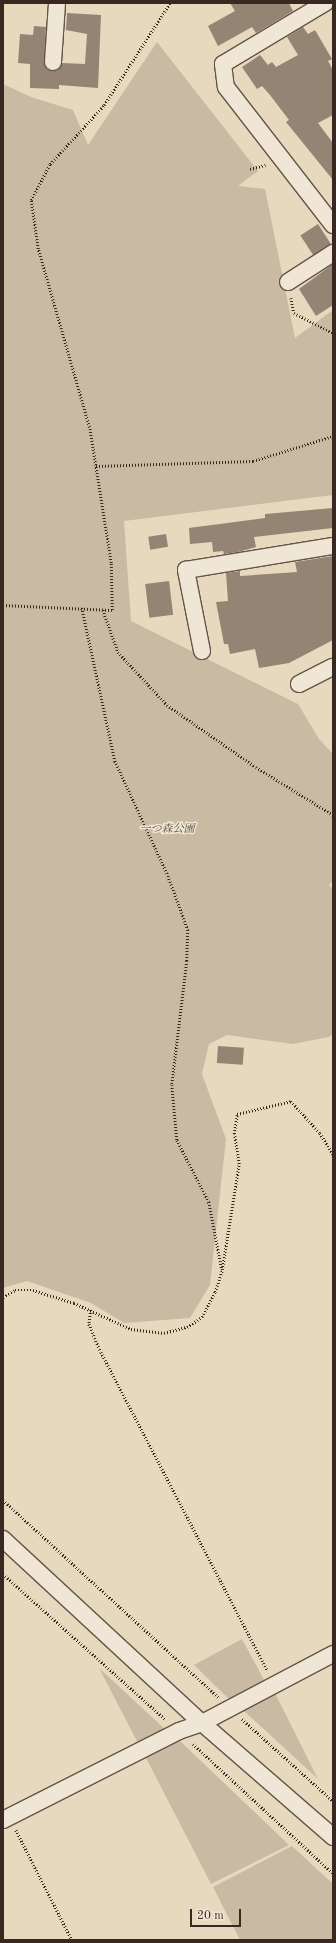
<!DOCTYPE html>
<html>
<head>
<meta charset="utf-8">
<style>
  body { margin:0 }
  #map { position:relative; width:336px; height:1943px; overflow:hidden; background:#e7d9be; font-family:"Old Standard TT","Noto Serif JP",serif }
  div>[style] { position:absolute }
  .green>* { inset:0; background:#c9bba3 }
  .building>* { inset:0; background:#938473; transform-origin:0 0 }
  .path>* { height:2.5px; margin-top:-1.25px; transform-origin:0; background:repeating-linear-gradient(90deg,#392821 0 1px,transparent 0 3px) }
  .roads { filter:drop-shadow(1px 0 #645448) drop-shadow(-1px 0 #645448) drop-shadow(0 1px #645448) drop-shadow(0 -1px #645448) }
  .minor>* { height:16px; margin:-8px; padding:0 8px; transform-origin:8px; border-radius:8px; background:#efe6d5 }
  span { translate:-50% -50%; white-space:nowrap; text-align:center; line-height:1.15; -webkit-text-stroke:3px #efe6d5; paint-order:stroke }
  .park-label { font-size:11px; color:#5d4d42; font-style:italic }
  .frame { position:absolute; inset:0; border:4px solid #392821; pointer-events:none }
  .scale { position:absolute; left:190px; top:1909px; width:51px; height:18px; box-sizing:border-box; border:2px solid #392821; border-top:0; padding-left:5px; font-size:12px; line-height:14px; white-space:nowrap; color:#392821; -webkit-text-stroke:3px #efe6d5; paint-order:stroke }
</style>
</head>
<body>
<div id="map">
  <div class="green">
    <div style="clip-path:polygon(157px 42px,258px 171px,238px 186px,265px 189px,295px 338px,333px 310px,333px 495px,124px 521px,131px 621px,298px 704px,319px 739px,333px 754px,333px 880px,329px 885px,333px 890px,333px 1033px,329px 1037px,293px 1044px,227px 1035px,209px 1044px,202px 1074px,226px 1139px,210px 1285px,190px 1318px,124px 1323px,91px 1303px,27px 1281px,3px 1288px,3px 84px,31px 97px,73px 110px,88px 145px)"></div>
    <div style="clip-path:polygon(242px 1639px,264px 1680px,229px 1699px,194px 1665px)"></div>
    <div style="clip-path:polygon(99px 1668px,167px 1731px,139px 1745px)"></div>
    <div style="clip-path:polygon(274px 1691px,318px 1779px,242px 1709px)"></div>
    <div style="clip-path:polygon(179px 1740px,289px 1845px,211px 1884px,145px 1756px)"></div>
    <div style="clip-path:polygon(292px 1846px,333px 1884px,333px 1940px,240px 1940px,213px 1887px)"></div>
  </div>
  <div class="building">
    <div style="clip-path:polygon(230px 3px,289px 3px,293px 11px,256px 33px,252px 27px,218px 46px,208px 26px,235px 11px)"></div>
    <div style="clip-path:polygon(67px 13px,101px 15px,98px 88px,59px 85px,59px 89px,30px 88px,30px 64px,18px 63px,20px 34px,33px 35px,34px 26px,46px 27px,44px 61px,47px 70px,57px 71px,62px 63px,85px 64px,87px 34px,66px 30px)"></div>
    <div style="clip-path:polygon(303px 27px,308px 34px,315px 30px,332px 59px,328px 61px,333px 70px,333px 115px,318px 123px,333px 143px,333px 180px,286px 122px,289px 120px,270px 95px,262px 86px,257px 89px,242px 67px,260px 55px,268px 65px,272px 62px,276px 67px,298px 55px,287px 37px)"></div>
    <div style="left:318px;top:224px;width:24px;height:21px;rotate:57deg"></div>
    <div style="clip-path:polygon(333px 264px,333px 305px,316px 316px,299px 289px)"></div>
    <div style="clip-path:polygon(333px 508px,333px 528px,254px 537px,256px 547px,238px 552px,224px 554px,223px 551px,213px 552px,212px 542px,190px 544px,189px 528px,265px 518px,265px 514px)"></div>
    <div style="left:166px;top:534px;width:13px;height:18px;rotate:81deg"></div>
    <div style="clip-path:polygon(333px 556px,333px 640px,289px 663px,259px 668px,255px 649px,230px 654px,228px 644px,224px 644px,216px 602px,228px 601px,226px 573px,240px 571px,240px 576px,297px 572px,295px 562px)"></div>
    <div style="left:169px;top:581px;width:34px;height:24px;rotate:83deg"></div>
    <div style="left:218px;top:1046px;width:26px;height:17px;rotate:4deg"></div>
  </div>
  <div class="path">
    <div style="left:250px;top:169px;width:16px;rotate:-15deg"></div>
    <div style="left:291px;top:298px;width:15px;rotate:79deg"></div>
    <div style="left:294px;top:313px;width:44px;rotate:27.1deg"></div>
    <div style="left:96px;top:466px;width:157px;rotate:-1.8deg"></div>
    <div style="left:253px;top:461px;width:84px;rotate:-17.4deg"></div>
    <div style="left:3px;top:605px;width:109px;rotate:2.6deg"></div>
    <div style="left:112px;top:610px;width:47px;rotate:-91.2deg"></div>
    <div style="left:111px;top:563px;width:135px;rotate:-99deg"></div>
    <div style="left:90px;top:430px;width:188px;rotate:-106deg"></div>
    <div style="left:38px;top:249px;width:49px;rotate:-98.1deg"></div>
    <div style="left:31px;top:200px;width:41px;rotate:-62.2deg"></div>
    <div style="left:50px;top:164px;width:80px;rotate:-47.5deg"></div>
    <div style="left:104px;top:105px;width:121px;rotate:-57.1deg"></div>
    <div style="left:82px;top:608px;width:157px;rotate:77.8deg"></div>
    <div style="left:115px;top:761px;width:123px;rotate:65.1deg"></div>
    <div style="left:167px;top:873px;width:61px;rotate:69.8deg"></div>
    <div style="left:188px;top:930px;width:31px;rotate:92deg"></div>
    <div style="left:187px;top:961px;width:125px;rotate:96.9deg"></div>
    <div style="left:172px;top:1085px;width:55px;rotate:84.8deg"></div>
    <div style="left:177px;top:1140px;width:70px;rotate:62.7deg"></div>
    <div style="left:209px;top:1202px;width:69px;rotate:79.2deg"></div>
    <div style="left:103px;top:610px;width:45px;rotate:70.3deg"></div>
    <div style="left:118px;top:652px;width:72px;rotate:47.2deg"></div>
    <div style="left:167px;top:705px;width:108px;rotate:34.9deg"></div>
    <div style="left:256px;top:767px;width:91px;rotate:31.9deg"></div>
    <div style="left:3px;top:1297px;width:14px;rotate:-30deg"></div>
    <div style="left:15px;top:1290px;width:18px"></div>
    <div style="left:33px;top:1290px;width:43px;rotate:17.6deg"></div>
    <div style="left:74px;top:1303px;width:63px;rotate:24.5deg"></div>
    <div style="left:131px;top:1329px;width:33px;rotate:7deg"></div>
    <div style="left:164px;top:1333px;width:24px;rotate:-15deg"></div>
    <div style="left:187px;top:1327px;width:18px;rotate:-34deg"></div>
    <div style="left:202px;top:1317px;width:28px;rotate:-63deg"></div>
    <div style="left:215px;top:1292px;width:23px;rotate:-72deg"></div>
    <div style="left:222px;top:1270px;width:107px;rotate:-80.9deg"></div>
    <div style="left:239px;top:1164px;width:30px;rotate:-99deg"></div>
    <div style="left:234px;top:1134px;width:20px;rotate:-81deg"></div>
    <div style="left:237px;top:1114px;width:56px;rotate:-13.5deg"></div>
    <div style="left:291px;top:1101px;width:43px;rotate:47.8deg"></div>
    <div style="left:320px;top:1133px;width:25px;rotate:58deg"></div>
    <div style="left:91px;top:1310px;width:14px;rotate:98deg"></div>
    <div style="left:89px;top:1324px;width:30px;rotate:67deg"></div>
    <div style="left:101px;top:1352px;width:359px;rotate:62.4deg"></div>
    <div style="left:3px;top:1500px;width:292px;rotate:42.5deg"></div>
    <div style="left:3px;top:1574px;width:217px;rotate:41.8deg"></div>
    <div style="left:242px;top:1719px;width:122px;rotate:42deg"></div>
    <div style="left:193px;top:1744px;width:190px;rotate:42.7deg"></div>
    <div style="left:16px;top:1830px;width:123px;rotate:63deg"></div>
  </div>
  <div class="roads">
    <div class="minor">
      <div style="left:325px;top:3px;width:119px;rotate:149.1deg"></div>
      <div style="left:223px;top:64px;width:23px;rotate:83deg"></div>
      <div style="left:226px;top:87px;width:175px;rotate:52.2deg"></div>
      <div style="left:53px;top:62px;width:59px;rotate:-86.1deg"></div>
      <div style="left:288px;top:282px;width:54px;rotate:-32.8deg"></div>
      <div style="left:202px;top:651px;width:83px;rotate:-101.2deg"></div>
      <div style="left:186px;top:570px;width:149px;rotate:-9.3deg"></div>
      <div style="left:299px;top:684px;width:38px;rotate:-27deg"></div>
      <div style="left:3px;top:1539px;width:271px;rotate:42.8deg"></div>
      <div style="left:202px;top:1723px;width:174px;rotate:41deg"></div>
      <div style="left:3px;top:1820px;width:197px;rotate:-26.8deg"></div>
      <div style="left:179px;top:1731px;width:24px;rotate:-19deg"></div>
      <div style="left:202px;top:1723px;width:148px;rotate:-27.8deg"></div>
    </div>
  </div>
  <div class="park-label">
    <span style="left:167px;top:830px">一つ森公園</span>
  </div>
  <div class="frame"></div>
  <div class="scale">20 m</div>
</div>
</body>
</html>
